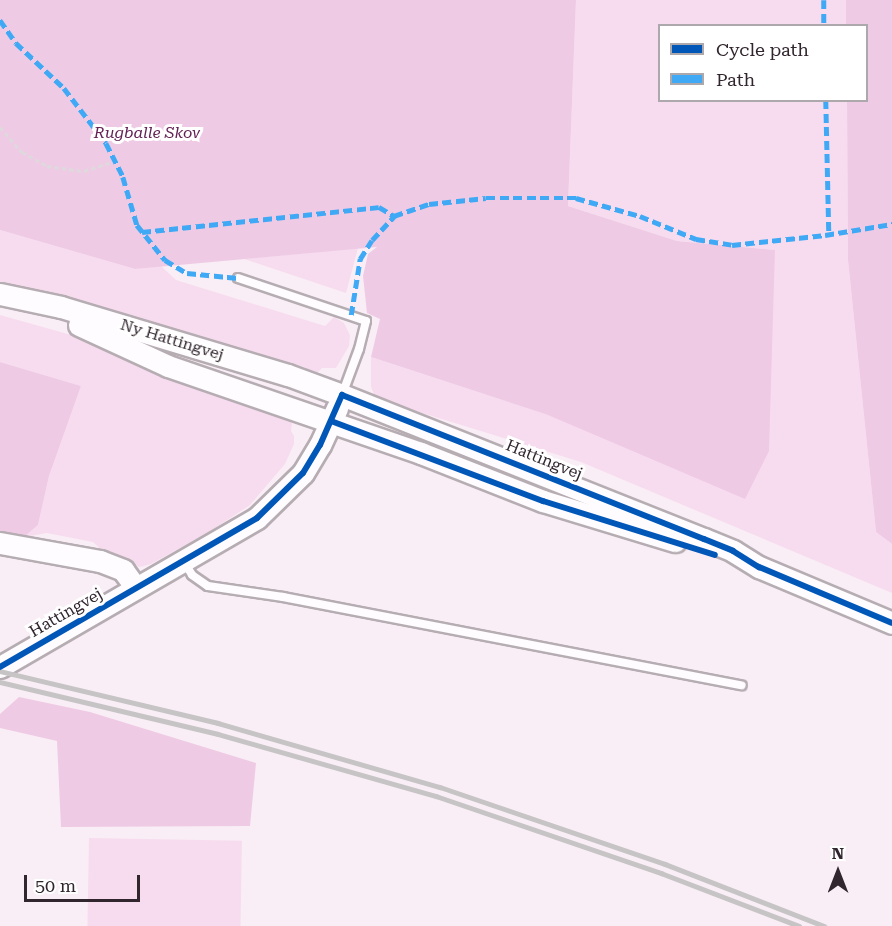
<!DOCTYPE html>
<html>
<head>
<meta charset="utf-8">
<style>
  body { margin:0 }
  #map { position:relative; width:892px; height:926px; overflow:hidden; background:#f9eef5; font-family:"Roboto Serif",serif }
  div>[style] { position:absolute }
  .green>* { inset:0; background:#f7dcef; transform-origin:0 0 }
  .forest>* { inset:0; background:#efcae4 }
  .path>* { height:3px; margin-top:-1.5px; transform-origin:0; background:repeating-linear-gradient(90deg,#ddd9dc 0 4.5px,transparent 0 7.5px) }
  .roads { filter:drop-shadow(2px 0 #b6adb3) drop-shadow(-2px 0 #b6adb3) drop-shadow(0 2px #b6adb3) drop-shadow(0 -2px #b6adb3) }
  .service>* { height:8px; margin:-4px; padding:0 4px; transform-origin:4px; border-radius:4px; background:#fefcfe }
  .tertiary>* { height:21px; margin:-10.5px; padding:0 10.5px; transform-origin:10.5px; border-radius:10.5px; background:#fefcfe }
  .rail>* { height:4.5px; margin:-2.25px; padding:0 2.25px; transform-origin:2.25px; border-radius:2.25px; background:#c7c4c6 }
  .quiet>* { height:4.5px; margin-top:-2.25px; transform-origin:0; background:repeating-linear-gradient(90deg,#3fa9f5 0 9px,transparent 0 13.5px) }
  .cycleway>* { height:6px; margin:-3px; padding:0 3px; transform-origin:3px; border-radius:3px; background:#0057b8 }
  span { translate:-50% -50%; white-space:nowrap; text-align:center; line-height:1.15; -webkit-text-stroke:6px #fff; paint-order:stroke }
  .park-label { font-size:16px; color:#632155; font-style:italic }
  .street-label { font-size:16px; color:#31262e }
  .legend { position:absolute; left:658px; top:24px; width:210px; height:78px; box-sizing:border-box; background:#fff; border:2px solid #ada8ab; margin:0; padding:8px 10px; list-style:none; font-size:18px; color:#31262e }
  .legend li { display:flex; align-items:center; gap:12px; height:30px }
  .legend b { width:30px; border:2px solid #ada8ab }
  .north { position:absolute; left:808px; top:842px; width:60px; height:60px; -webkit-text-stroke:4px #fff; paint-order:stroke; rotate:0deg; font-size:16px; font-weight:700; line-height:24px; text-align:center; color:#31262e }
  .north::after { content:''; display:block; margin:auto; width:21px; height:27px; background:#31262e; clip-path:polygon(50% 0,100% 100%,50% 72%,0 100%) }
  .scale { position:absolute; left:24px; top:875px; width:116px; height:27px; box-sizing:border-box; border:3px solid #31262e; border-top:0; padding-left:8px; font-size:18px; line-height:21px; white-space:nowrap; color:#31262e; -webkit-text-stroke:4px #fff; paint-order:stroke }
</style>
</head>
<body>
<div id="map">
  <div class="green">
    <div style="clip-path:polygon(576px 0,846px 0,846px 25px,660px 26px,660px 100px,847px 101px,848px 260px,876px 532px,892px 544px,892px 593px,581px 462px,380px 400px,374px 394px,371px 387px,371px 357px,548px 415px,775px 250px,677px 241px,568px 206px)"></div>
    <div style="clip-path:polygon(0 230px,135px 269px,161px 266px,176px 280px,325px 326px,334px 317px,344px 323px,350px 335px,349px 346px,336px 368px,322px 368px,316px 374px,305px 371px,305px 367px,297px 365px,295px 370px,0 283px)"></div>
    <div style="clip-path:polygon(358px 248px,346px 293px,244px 259px)"></div>
    <div style="clip-path:polygon(0 315px,82px 338px,136px 364px,286px 419px,292px 423px,291px 431px,294px 436px,294px 444px,285px 464px,250px 505px,212px 530px,151px 564px,140px 567px,126px 563px,106px 554px,93px 542px,47px 533px,24px 537px,38px 525px,49px 476px,81px 386px,0 362px)"></div>
    <div style="left:89px;top:838px;width:153px;height:88px;rotate:1deg"></div>
  </div>
  <div class="forest">
    <div style="clip-path:polygon(0 0,576px 0,568px 206px,677px 241px,775px 250px,769px 451px,745px 499px,548px 415px,371px 357px,380px 319px,367px 313px,363px 276px,368px 254px,377px 247px,135px 269px,0 230px)"></div>
    <div style="clip-path:polygon(846px 0,892px 0,892px 544px,876px 532px,848px 260px,847px 101px,866px 100px,866px 26px,846px 25px)"></div>
    <div style="clip-path:polygon(0 362px,81px 386px,49px 476px,38px 525px,24px 537px,0 533px)"></div>
    <div style="clip-path:polygon(19px 697px,90px 712px,256px 763px,250px 826px,61px 827px,57px 741px,0 728px,0 714px)"></div>
  </div>
  <div class="path">
    <div style="left:0;top:127px;width:33px;rotate:49deg"></div>
    <div style="left:22px;top:152px;width:29px;rotate:29deg"></div>
    <div style="left:47px;top:166px;width:37px;rotate:8deg"></div>
    <div style="left:84px;top:171px;width:33px;rotate:-18deg"></div>
  </div>
  <div class="roads">
    <div class="service">
      <div style="left:238px;top:278px;width:135px;rotate:18.6deg"></div>
      <div style="left:366px;top:321px;width:29px;rotate:104deg"></div>
      <div style="left:359px;top:349px;width:49px;rotate:110.3deg"></div>
      <div style="left:184px;top:562px;width:15px;rotate:58deg"></div>
      <div style="left:192px;top:575px;width:19px;rotate:35deg"></div>
      <div style="left:208px;top:586px;width:76px;rotate:8.3deg"></div>
      <div style="left:283px;top:597px;width:467px;rotate:10.9deg"></div>
    </div>
    <div class="tertiary">
      <div style="left:0;top:294px;width:62px;rotate:12deg"></div>
      <div style="left:61px;top:307px;width:237px;rotate:16.7deg"></div>
      <div style="left:288px;top:375px;width:58px;rotate:20.3deg"></div>
      <div style="left:342px;top:395px;width:390px;rotate:21.7deg"></div>
      <div style="left:704px;top:539px;width:31px;rotate:22deg"></div>
      <div style="left:733px;top:551px;width:31px;rotate:32deg"></div>
      <div style="left:759px;top:567px;width:144px;rotate:22.8deg"></div>
      <div style="left:79px;top:325px;width:98px;rotate:24.7deg"></div>
      <div style="left:168px;top:366px;width:268px;rotate:19deg"></div>
      <div style="left:421px;top:453px;width:131px;rotate:21.5deg"></div>
      <div style="left:543px;top:501px;width:138px;rotate:16.9deg"></div>
      <div style="left:0;top:543px;width:102px;rotate:10.2deg"></div>
      <div style="left:100px;top:561px;width:25px;rotate:21deg"></div>
      <div style="left:123px;top:570px;width:22px;rotate:54deg"></div>
      <div style="left:0;top:667px;width:297px;rotate:-30.1deg"></div>
      <div style="left:257px;top:518px;width:64px;rotate:-44.4deg"></div>
      <div style="left:303px;top:473px;width:33px;rotate:-59deg"></div>
      <div style="left:320px;top:445px;width:41px;rotate:-65.3deg"></div>
    </div>
  </div>
  <div class="rail">
    <div style="left:0;top:671px;width:224px;rotate:13.4deg"></div>
    <div style="left:218px;top:723px;width:231px;rotate:16.1deg"></div>
    <div style="left:440px;top:787px;width:238px;rotate:18.9deg"></div>
    <div style="left:665px;top:864px;width:171px;rotate:21.3deg"></div>
    <div style="left:0;top:682px;width:224px;rotate:13.4deg"></div>
    <div style="left:218px;top:734px;width:227px;rotate:15.9deg"></div>
    <div style="left:436px;top:796px;width:238px;rotate:18.9deg"></div>
    <div style="left:661px;top:873px;width:148px;rotate:21deg"></div>
  </div>
  <div class="quiet">
    <div style="left:824px;top:0;width:26px;rotate:90deg"></div>
    <div style="left:0;top:20px;width:28px;rotate:55deg"></div>
    <div style="left:16px;top:43px;width:66px;rotate:43.2deg"></div>
    <div style="left:64px;top:88px;width:69px;rotate:52.6deg"></div>
    <div style="left:106px;top:143px;width:38px;rotate:63deg"></div>
    <div style="left:123px;top:177px;width:50px;rotate:73.7deg"></div>
    <div style="left:137px;top:225px;width:45px;rotate:51.3deg"></div>
    <div style="left:165px;top:260px;width:26px;rotate:31deg"></div>
    <div style="left:187px;top:273px;width:51px;rotate:5.6deg"></div>
    <div style="left:826px;top:100px;width:134px;rotate:88.7deg"></div>
    <div style="left:142px;top:232px;width:238px;rotate:-6deg"></div>
    <div style="left:379px;top:207px;width:17px;rotate:31deg"></div>
    <div style="left:351px;top:315px;width:57px;rotate:-80.9deg"></div>
    <div style="left:360px;top:259px;width:22px;rotate:-58deg"></div>
    <div style="left:372px;top:240px;width:33px;rotate:-47deg"></div>
    <div style="left:394px;top:216px;width:37px;rotate:-19deg"></div>
    <div style="left:429px;top:204px;width:57px;rotate:-6deg"></div>
    <div style="left:486px;top:198px;width:90px"></div>
    <div style="left:576px;top:198px;width:66px;rotate:15.7deg"></div>
    <div style="left:640px;top:216px;width:61px;rotate:22.3deg"></div>
    <div style="left:696px;top:239px;width:36px;rotate:9deg"></div>
    <div style="left:732px;top:245px;width:94px;rotate:-6.1deg"></div>
    <div style="left:825px;top:235px;width:68px;rotate:-9.3deg"></div>
  </div>
  <div class="cycleway">
    <div style="left:331px;top:421px;width:227px;rotate:20.7deg"></div>
    <div style="left:543px;top:501px;width:180px;rotate:17.4deg"></div>
    <div style="left:0;top:667px;width:297px;rotate:-30.1deg"></div>
    <div style="left:257px;top:518px;width:64px;rotate:-44.4deg"></div>
    <div style="left:303px;top:473px;width:33px;rotate:-59deg"></div>
    <div style="left:320px;top:445px;width:55px;rotate:-66.3deg"></div>
    <div style="left:342px;top:395px;width:390px;rotate:21.7deg"></div>
    <div style="left:704px;top:539px;width:31px;rotate:22deg"></div>
    <div style="left:733px;top:551px;width:31px;rotate:32deg"></div>
    <div style="left:759px;top:567px;width:144px;rotate:22.8deg"></div>
  </div>
  <div class="park-label">
    <span style="left:147px;top:133px">Rugballe Skov</span>
  </div>
  <div class="street-label">
    <span style="left:172px;top:340px;rotate:17deg">Ny Hattingvej</span>
    <span style="left:544px;top:460px;rotate:22deg">Hattingvej</span>
    <span style="left:66px;top:613px;rotate:-30deg">Hattingvej</span>
  </div>
  <ul class="legend">
  <li><b style="height:8px;background:#0057b8"></b>Cycle path</li>
  <li><b style="height:8px;background:#3fa9f5"></b>Path</li>
  </ul>
  <div class="north">N</div>
  <div class="scale">50 m</div>
</div>
</body>
</html>
